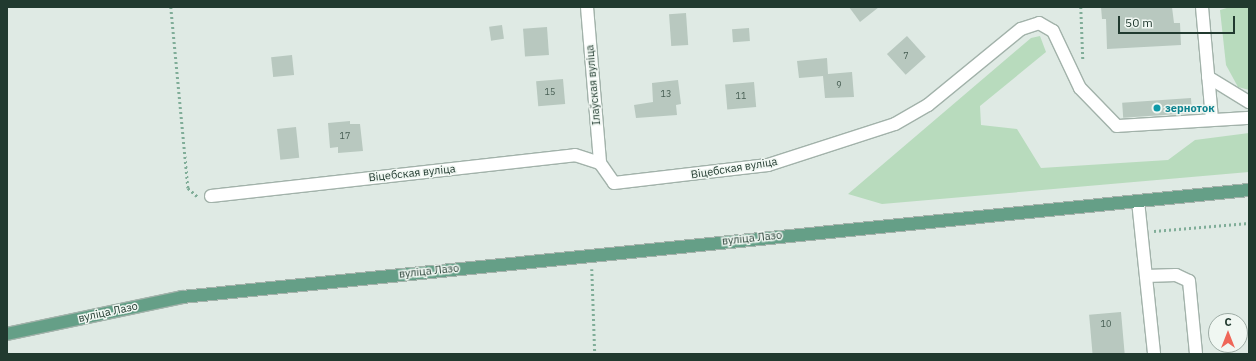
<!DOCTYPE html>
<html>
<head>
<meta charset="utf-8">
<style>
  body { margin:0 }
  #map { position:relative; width:1256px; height:361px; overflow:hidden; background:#dfeae4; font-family:"IBM Plex Sans",sans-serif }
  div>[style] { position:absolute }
  .green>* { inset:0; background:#b8dbbd }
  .building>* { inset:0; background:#b8c8bf; transform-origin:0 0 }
  .path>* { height:2.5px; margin-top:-1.25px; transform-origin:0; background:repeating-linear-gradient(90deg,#80ad98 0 2px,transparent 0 5px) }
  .roads { filter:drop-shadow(1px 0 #a2b2aa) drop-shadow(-1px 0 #a2b2aa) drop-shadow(0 1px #a2b2aa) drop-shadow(0 -1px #a2b2aa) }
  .minor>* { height:12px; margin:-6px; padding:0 6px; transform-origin:6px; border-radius:6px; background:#fff }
  .major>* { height:12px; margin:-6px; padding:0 6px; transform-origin:6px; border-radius:6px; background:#659f87 }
  .dots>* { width:11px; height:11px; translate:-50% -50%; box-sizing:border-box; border:2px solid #f0f7f2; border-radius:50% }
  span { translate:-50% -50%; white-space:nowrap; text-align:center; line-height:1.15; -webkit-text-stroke:3px #f0f7f2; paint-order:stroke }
  .number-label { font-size:9px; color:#475e53 }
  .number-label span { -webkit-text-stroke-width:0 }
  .street-label { font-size:11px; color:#213a2f }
  .culture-label { font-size:11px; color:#0d838f; font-weight:700 }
  .left { translate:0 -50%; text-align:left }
  .frame { position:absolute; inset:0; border:8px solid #213a2f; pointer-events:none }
  .north { position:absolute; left:1208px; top:313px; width:40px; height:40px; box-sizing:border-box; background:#f0f7f2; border:1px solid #9daba4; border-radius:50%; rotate:0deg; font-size:11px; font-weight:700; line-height:16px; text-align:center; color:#213a2f }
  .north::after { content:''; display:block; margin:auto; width:14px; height:18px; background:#ef6759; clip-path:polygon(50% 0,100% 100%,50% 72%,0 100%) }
  .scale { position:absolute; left:1118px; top:16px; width:117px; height:18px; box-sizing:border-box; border:2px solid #213a2f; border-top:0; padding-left:5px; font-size:12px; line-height:14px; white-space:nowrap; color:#213a2f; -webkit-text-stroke:3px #f0f7f2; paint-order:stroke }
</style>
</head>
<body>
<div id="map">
  <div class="green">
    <div style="clip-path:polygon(1230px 7px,1249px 7px,1249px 90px,1238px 87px,1226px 65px,1220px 10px)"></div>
    <div style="clip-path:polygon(1040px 36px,1046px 52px,980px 106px,981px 125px,1017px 129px,1041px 168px,1168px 160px,1195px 140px,1249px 133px,1249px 172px,882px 204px,848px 194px,1031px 38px)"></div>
  </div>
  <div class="building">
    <div style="clip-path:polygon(849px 7px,879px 7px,860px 22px)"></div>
    <div style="clip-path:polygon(1101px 7px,1172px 7px,1174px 23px,1180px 23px,1181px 45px,1107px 49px,1106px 19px,1102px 19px)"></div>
    <div style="left:686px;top:13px;width:32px;height:17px;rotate:86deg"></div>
    <div style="left:502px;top:25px;width:14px;height:13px;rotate:82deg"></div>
    <div style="left:547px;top:27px;width:28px;height:24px;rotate:86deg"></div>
    <div style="left:749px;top:28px;width:13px;height:17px;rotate:86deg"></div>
    <div style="left:907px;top:36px;width:28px;height:27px;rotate:48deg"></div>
    <div style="left:292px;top:55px;width:20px;height:21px;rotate:84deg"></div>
    <div style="clip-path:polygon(827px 58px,828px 74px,852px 72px,854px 97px,825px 98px,823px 76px,799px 78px,797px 61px)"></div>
    <div style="left:563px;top:79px;width:25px;height:27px;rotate:85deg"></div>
    <div style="clip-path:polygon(678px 80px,681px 104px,676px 105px,677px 115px,636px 118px,634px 105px,653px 102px,652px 83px)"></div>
    <div style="left:754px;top:82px;width:25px;height:29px;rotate:85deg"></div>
    <div style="left:1191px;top:98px;width:15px;height:69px;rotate:86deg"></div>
    <div style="clip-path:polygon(350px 121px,350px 124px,360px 124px,363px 151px,338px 153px,338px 147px,330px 148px,328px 123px)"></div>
    <div style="left:296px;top:127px;width:31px;height:19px;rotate:84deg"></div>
    <div style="left:1121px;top:312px;width:42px;height:32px;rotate:85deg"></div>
  </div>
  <div class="path">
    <div style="left:171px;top:7px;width:182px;rotate:84.6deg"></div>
    <div style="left:188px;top:188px;width:13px;rotate:42deg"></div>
    <div style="left:1081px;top:7px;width:52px;rotate:87.8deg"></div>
    <div style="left:1154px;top:231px;width:95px;rotate:-4.8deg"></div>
    <div style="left:592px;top:269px;width:85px;rotate:88deg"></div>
  </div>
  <div class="roads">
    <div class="minor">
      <div style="left:587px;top:7px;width:157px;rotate:85.2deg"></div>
      <div style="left:1202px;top:7px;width:113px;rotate:84.9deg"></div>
      <div style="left:1208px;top:77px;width:48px;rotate:31.4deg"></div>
      <div style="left:211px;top:196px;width:366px;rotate:-6.4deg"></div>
      <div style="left:575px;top:155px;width:26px;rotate:18deg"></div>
      <div style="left:600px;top:163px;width:24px;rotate:55deg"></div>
      <div style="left:614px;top:183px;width:155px;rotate:-6.7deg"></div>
      <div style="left:768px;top:165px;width:133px;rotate:-17.9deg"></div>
      <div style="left:895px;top:124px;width:38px;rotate:-30deg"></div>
      <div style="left:928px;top:105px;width:120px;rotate:-39.3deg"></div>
      <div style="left:1021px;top:29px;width:19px;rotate:-18deg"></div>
      <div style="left:1039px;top:23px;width:16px;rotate:30deg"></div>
      <div style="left:1053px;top:31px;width:63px;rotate:64.7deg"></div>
      <div style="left:1080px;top:88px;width:53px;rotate:45.8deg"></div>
      <div style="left:1117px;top:126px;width:132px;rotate:-3.5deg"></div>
      <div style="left:1138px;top:201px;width:154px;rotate:84deg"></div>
      <div style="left:1146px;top:276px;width:30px;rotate:-2deg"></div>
      <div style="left:1176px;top:275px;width:14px;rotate:25deg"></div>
      <div style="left:1189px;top:281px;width:73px;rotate:84.5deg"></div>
    </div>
    <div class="major">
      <div style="left:7px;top:334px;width:179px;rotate:-11.9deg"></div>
      <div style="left:182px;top:297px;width:1072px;rotate:-5.73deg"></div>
    </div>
  </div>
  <div class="dots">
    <div style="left:1157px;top:108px;background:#0f9aa8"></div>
  </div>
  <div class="number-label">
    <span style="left:906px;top:56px">7</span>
    <span style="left:839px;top:85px">9</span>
    <span style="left:550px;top:92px">15</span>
    <span style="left:666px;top:94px">13</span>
    <span style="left:741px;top:96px">11</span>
    <span style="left:345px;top:136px">17</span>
    <span style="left:1106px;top:324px">10</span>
  </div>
  <div class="street-label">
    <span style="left:593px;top:85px;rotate:-95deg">Ілаўская вуліца</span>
    <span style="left:734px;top:168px;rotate:-9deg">Віцебская вуліца</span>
    <span style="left:412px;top:173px;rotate:-6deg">Віцебская вуліца</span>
    <span style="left:752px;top:238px;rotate:-6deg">вуліца Лазо</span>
    <span style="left:429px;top:271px;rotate:-6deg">вуліца Лазо</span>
    <span style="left:108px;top:312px;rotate:-12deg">вуліца Лазо</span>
  </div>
  <div class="culture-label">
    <span class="left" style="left:1165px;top:108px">зерноток</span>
  </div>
  <div class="frame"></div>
  <div class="north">С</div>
  <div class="scale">50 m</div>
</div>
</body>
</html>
